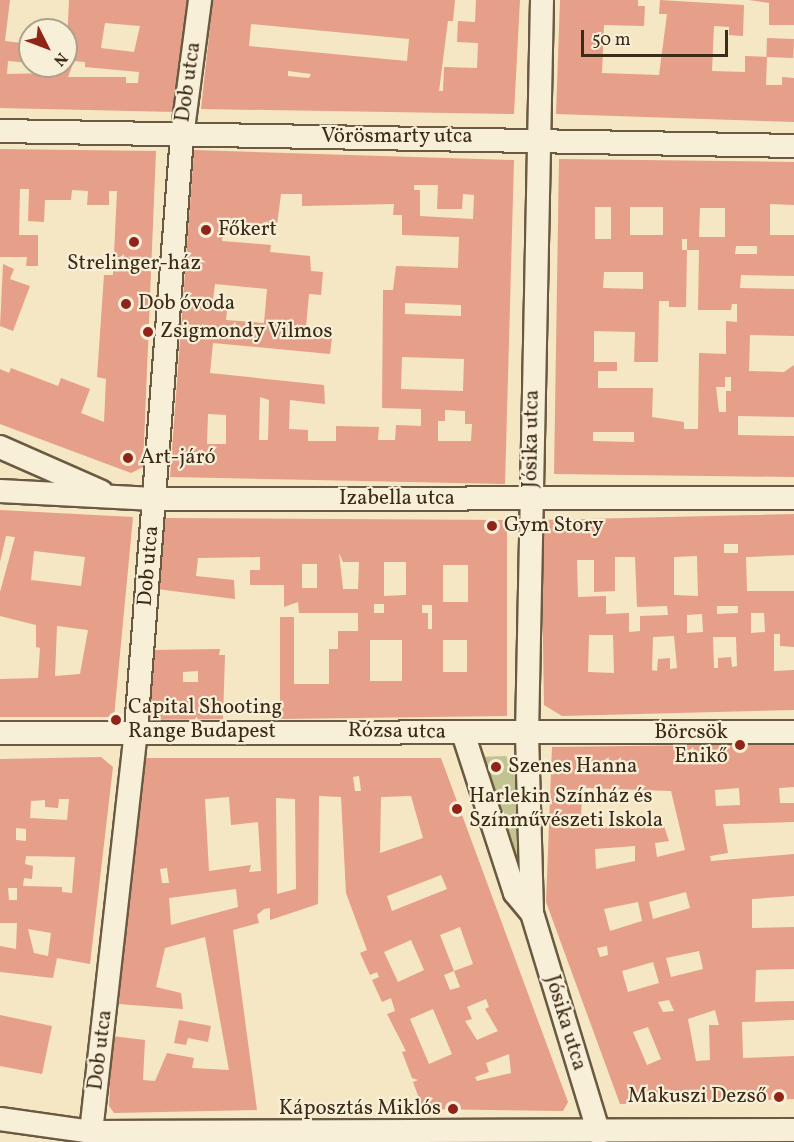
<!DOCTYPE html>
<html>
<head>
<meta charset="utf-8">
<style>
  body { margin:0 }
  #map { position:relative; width:794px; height:1142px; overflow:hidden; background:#f5e6c4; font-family:Vollkorn,serif }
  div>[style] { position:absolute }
  .green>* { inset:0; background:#c2c390 }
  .building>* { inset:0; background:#e69f88; transform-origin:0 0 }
  .roads { filter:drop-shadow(2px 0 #6a5a42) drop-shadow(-2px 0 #6a5a42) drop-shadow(0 2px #6a5a42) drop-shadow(0 -2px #6a5a42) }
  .minor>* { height:22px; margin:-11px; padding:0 11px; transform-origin:11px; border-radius:11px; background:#f8efd9 }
  .dots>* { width:16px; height:16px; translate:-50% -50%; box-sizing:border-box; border:3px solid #f8efd9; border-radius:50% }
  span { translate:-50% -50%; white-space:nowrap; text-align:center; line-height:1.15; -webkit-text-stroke:4.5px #f8efd9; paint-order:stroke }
  .street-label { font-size:21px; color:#3c2b16 }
  .poi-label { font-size:21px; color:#3c2b16 }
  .left { translate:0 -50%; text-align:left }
  .right { translate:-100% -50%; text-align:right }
  .north { position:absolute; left:18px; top:18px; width:60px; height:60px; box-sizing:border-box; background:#f8efd9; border:2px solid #ada18b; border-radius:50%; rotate:132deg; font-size:16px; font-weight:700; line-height:24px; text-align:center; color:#3c2b16 }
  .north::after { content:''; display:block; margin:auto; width:21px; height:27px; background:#8f2418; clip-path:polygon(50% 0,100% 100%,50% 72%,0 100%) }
  .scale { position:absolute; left:581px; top:30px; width:147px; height:27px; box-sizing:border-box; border:3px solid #3c2b16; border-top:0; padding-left:8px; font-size:18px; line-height:21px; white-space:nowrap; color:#3c2b16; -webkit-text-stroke:4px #f8efd9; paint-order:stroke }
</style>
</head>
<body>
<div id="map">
  <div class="green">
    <div style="clip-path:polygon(506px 756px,511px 766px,526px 766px,521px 888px,475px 757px)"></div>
  </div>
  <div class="building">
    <div style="clip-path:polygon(evenodd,0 0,10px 0,5px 41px,30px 44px,30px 63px,8px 61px,7px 74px,51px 73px,52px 66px,66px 66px,69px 0,191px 0,186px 7px,175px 112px,0 108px,0 0,105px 23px,140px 26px,134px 52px,101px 48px,105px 23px,0 0,74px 61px,85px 62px,85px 67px,139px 72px,138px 83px,126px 83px,126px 77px,68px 77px,74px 61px)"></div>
    <div style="clip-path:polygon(evenodd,213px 0,455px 0,453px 21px,448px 21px,439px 91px,443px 91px,444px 67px,477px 68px,478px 43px,457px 42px,458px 21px,475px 22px,476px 0,520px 0,514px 114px,201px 109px,213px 0,251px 24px,409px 39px,407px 61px,249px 46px,251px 24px,213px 0,288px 71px,311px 74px,309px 78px,288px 76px,288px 71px)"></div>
    <div style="clip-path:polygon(560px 0,638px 0,638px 6px,645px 6px,644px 26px,604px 25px,602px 73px,659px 75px,667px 14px,659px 14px,660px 0,744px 5px,743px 36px,729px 35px,729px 27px,714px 26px,712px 71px,745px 72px,745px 56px,767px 57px,766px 85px,782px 85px,782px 77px,794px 78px,794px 122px,556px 114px)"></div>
    <div style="clip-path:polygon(749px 0,794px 0,794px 25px,769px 25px,769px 3px)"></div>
    <div style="left:767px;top:38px;width:27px;height:19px;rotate:2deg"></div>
    <div style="clip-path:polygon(0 149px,156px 151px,143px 467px,131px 473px,0 424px,0 369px,9px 373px,11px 368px,58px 386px,61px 378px,90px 389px,81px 413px,104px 422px,106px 379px,97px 377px,104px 275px,113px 275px,117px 191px,109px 191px,109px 205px,87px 205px,88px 191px,72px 190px,71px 200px,45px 200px,44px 222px,28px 221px,29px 189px,20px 189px,19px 235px,38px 235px,38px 266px,26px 266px,27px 257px,0 257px)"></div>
    <div style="clip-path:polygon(evenodd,194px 150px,514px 160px,505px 484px,170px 477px,194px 150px,414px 185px,438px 185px,437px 209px,462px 209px,463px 194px,474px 195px,473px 219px,420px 216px,420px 190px,414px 190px,414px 185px,194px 150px,281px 194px,302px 194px,302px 206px,394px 204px,393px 215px,402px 215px,402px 235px,459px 237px,458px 268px,396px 266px,393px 290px,383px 290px,382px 408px,421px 409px,421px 426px,396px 425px,395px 440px,378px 440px,379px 427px,336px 426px,336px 441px,308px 441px,308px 430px,289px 429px,290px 400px,325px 404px,324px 385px,210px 373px,213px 343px,330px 354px,333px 330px,306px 327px,309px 294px,321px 295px,323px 272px,311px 271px,310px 256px,270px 252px,271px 245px,222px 241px,224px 221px,277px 225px,281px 194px,194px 150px,215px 284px,267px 289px,264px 323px,226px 320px,228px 301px,213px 299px,215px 284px,194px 150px,405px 303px,461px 305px,461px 316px,405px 314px,405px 303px,194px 150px,402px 357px,464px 359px,463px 391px,401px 389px,402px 357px,194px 150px,260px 397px,269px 400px,268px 440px,259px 440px,260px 397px,194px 150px,445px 410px,465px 411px,465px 424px,472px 424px,471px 441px,438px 441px,438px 421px,445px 421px,445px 410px,194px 150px,208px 414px,226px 415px,226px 444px,207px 444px,208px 414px)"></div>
    <div style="clip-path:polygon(evenodd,559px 159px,794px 162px,794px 205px,770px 204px,770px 235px,794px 235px,794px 276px,741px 275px,740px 288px,794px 289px,794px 336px,750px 335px,749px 371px,784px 372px,794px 365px,794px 417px,738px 416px,738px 435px,794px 436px,794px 477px,554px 474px,559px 159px,595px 207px,611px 207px,611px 239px,595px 239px,595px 207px,559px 159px,630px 207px,663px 207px,663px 235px,630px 235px,630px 207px,559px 159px,700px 208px,725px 208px,725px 237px,699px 237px,700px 208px,559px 159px,682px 239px,687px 239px,687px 250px,699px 250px,698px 310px,731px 310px,732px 304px,737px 304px,737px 322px,726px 321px,726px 354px,699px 353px,698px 429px,684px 429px,684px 422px,652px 417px,653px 388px,598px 388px,598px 371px,617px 371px,617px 362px,594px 362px,594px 331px,635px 332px,634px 362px,658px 362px,659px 301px,669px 301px,669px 307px,686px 307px,687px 250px,682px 250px,682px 239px,559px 159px,736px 246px,757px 246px,757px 254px,735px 254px,736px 246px,559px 159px,604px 272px,643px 272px,643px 289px,603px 288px,604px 272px,559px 159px,725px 377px,731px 377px,731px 391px,726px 391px,726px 412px,719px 412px,716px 387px,725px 387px,725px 377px,559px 159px,593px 432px,634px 432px,634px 442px,593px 441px,593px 432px)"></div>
    <div style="clip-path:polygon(3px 264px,14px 269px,10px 279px,30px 286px,13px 331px,0 326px)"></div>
    <div style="clip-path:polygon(evenodd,0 510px,133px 517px,114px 717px,0 717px,0 679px,38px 678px,40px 648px,36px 647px,36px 625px,0 616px,0 592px,15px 537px,6px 536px,0 562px,0 510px,34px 551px,85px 557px,81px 586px,31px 580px,34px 551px,0 510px,57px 626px,88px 630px,80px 674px,55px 676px,57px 626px)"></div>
    <div style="clip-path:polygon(evenodd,794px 514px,794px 555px,746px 557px,747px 591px,794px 591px,794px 647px,780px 646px,780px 634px,774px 634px,774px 671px,794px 670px,794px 710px,562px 716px,544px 705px,541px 520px,794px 514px,724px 544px,738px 544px,738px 553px,724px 553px,724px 544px,794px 514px,697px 556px,698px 596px,674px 595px,674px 557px,697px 556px,794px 514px,615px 557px,635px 557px,637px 607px,667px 606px,668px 615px,640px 616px,640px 631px,629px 632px,629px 613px,606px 614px,606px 596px,578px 597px,577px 560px,594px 560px,594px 592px,615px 591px,615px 557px,794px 514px,717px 606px,738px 606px,738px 613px,717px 614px,717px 606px,794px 514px,751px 613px,764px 613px,765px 632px,751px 633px,751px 613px,794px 514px,702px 614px,703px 632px,687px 633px,687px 615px,702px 614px,794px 514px,589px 635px,613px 635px,614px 673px,588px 672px,589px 635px,794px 514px,674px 636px,677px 668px,670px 669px,670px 658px,658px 659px,657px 671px,652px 670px,653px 637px,674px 636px,794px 514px,713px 637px,736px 637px,737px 666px,732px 667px,731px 657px,718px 658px,718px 668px,714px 668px,713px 637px)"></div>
    <div style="clip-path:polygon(evenodd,164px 518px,507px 520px,507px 716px,280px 719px,280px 617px,294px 617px,294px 684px,329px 684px,329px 649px,338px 649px,338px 631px,358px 631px,358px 613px,299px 613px,298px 602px,284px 607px,284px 585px,250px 585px,250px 570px,260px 570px,260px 557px,198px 558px,196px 576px,234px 580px,235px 599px,157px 589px,164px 518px,339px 553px,343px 562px,359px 562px,358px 589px,343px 589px,339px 553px,164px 518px,384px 562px,406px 562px,406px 595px,384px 596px,384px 562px,164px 518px,302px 564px,317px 564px,317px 588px,302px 588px,302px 564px,164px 518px,443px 565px,468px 565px,468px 602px,443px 602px,443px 565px,164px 518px,374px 604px,384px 604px,384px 613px,374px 613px,374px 604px,164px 518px,422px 605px,432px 605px,432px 629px,428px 629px,428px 613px,422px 613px,422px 605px,164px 518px,370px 640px,402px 640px,402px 681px,370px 681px,370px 640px,164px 518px,443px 640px,467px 640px,467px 672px,443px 672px,443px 640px)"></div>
    <div style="clip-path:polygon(evenodd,220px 649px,219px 655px,225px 655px,223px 719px,143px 720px,151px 650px,220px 649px,198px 671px,198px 682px,183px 682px,183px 672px,198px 671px)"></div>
    <div style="clip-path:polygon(evenodd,794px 744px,794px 787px,779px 788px,780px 803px,794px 803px,794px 822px,723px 824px,728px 853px,710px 856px,711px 861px,794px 854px,794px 896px,752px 899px,752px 928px,794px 927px,794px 969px,756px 970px,755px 1002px,794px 1001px,794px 1020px,742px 1022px,743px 1058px,794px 1056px,794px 1099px,620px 1104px,546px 902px,552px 747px,794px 744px,583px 788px,671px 791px,685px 850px,657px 857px,655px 843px,669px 841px,664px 826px,580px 828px,583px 788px,794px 744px,739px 788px,740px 805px,716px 806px,715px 790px,739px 788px,794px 744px,635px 846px,635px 861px,596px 869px,595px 849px,635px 846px,794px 744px,686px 892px,690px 908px,653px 919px,649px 902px,686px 892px,794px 744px,638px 902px,642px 921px,610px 931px,604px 909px,638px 902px,794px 744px,607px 946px,608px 955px,600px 957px,597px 948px,607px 946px,794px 744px,699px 951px,703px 969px,671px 977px,666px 958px,699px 951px,794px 744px,653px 962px,659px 983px,628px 992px,622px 971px,653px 962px,794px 744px,669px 1000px,674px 1011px,663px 1012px,658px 1002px,669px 1000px,794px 744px,715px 1010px,719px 1025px,709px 1025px,710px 1060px,696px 1061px,688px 1019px,715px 1010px,794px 744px,648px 1027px,661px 1059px,647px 1065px,633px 1032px,648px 1027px)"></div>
    <div style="clip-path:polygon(evenodd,101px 757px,113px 767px,90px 964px,57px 958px,53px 978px,0 972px,0 946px,16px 949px,17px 923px,0 923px,0 759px,101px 757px,59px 799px,69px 799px,67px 820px,30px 818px,31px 801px,45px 800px,45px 807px,58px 808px,59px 799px,101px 757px,16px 828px,26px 829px,26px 841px,16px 840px,16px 828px,101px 757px,26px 856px,75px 857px,72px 893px,62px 892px,62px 887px,23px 886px,24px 878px,32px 879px,33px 866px,25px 864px,26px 856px,101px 757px,8px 888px,17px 888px,17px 900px,9px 900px,8px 888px,101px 757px,28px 929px,51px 933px,48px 956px,34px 953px,28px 929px)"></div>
    <div style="clip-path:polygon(evenodd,138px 758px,441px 758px,568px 1102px,563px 1111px,423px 1109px,413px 1082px,418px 1080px,412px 1078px,402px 1052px,406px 1051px,387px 1014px,395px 1011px,391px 998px,382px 1002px,372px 980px,379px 977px,377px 972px,370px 975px,360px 953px,367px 950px,346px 893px,341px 797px,319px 796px,318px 904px,270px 920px,270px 908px,264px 909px,257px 915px,259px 923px,233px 930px,257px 1110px,114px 1113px,109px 1106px,112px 1036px,145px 1040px,143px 1080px,155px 1081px,167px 1053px,194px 1058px,192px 1068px,229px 1070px,205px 937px,165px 948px,156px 987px,181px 993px,183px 1009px,119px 1004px,138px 758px,359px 776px,361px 791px,355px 791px,353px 777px,359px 776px,138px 758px,411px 796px,423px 838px,380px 853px,381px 797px,411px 796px,138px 758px,229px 797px,231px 825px,258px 822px,261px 871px,249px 872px,251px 865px,209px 871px,205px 799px,229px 797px,138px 758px,276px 798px,295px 799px,296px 889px,277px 894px,276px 798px,138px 758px,167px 868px,169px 883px,162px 883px,160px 869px,167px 868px,138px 758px,441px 875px,447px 889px,392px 911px,387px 896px,441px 875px,138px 758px,236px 889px,238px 907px,171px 925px,169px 898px,236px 889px,138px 758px,460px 927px,473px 964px,454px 971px,460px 987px,450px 990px,444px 975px,454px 971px,440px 935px,460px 927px,138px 758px,411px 940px,424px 970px,398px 982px,384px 952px,411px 940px,138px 758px,486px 999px,489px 1007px,485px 1009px,498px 1031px,477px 1040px,465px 1021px,472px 1019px,467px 1007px,486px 999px,138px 758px,433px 1009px,452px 1054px,429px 1064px,410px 1019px,433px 1009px,138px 758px,509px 1054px,511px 1073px,477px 1081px,475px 1077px,489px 1072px,486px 1063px,509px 1054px)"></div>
    <div style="clip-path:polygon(0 1015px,52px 1026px,42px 1074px,0 1066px)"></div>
    <div style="clip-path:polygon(179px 1020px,211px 1026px,208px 1042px,188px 1038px,186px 1045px,174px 1043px)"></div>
  </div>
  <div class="roads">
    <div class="minor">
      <div style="left:542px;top:0;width:734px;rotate:91.17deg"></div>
      <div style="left:527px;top:734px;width:179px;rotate:88.4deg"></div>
      <div style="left:532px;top:913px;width:230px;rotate:73.1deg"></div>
      <div style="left:0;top:131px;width:794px;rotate:1.08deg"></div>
      <div style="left:0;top:447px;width:111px;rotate:23.8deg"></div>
      <div style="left:0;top:491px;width:154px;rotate:3deg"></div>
      <div style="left:154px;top:499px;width:640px;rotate:-0.09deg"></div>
      <div style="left:0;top:733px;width:794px;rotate:-0.07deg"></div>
      <div style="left:463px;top:733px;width:168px;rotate:72deg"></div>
      <div style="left:515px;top:893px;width:26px;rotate:50deg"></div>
      <div style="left:0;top:1119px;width:92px;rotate:8.1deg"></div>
      <div style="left:91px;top:1132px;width:703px;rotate:-0.16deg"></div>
      <div style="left:91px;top:1132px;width:406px;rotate:-83.6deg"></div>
      <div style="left:136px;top:729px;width:594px;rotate:-85.56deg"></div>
      <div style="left:182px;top:137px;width:138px;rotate:-82.5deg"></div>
    </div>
  </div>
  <div class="dots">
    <div style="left:206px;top:230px;background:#8f2418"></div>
    <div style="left:134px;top:242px;background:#8f2418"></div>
    <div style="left:126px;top:304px;background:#8f2418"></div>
    <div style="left:148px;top:332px;background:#8f2418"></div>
    <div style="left:128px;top:458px;background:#8f2418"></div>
    <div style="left:492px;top:526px;background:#8f2418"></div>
    <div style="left:116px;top:720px;background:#8f2418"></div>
    <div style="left:740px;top:745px;background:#8f2418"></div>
    <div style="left:496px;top:767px;background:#8f2418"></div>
    <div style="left:457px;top:809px;background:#8f2418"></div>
    <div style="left:779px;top:1097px;background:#8f2418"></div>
    <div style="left:453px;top:1109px;background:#8f2418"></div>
  </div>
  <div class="street-label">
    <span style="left:189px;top:82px;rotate:-82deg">Dob utca</span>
    <span style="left:397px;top:137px">Vörösmarty utca</span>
    <span style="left:532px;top:439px;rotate:-89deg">Jósika utca</span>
    <span style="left:397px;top:499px">Izabella utca</span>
    <span style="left:149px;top:566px;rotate:-85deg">Dob utca</span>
    <span style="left:397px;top:732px;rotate:1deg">Rózsa utca</span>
    <span style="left:565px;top:1023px;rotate:73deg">Jósika utca</span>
    <span style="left:101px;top:1050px;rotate:-83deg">Dob utca</span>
  </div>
  <div class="poi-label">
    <span class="left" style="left:218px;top:230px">Főkert</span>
    <span style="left:134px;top:264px">Strelinger-ház</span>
    <span class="left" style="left:138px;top:304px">Dob óvoda</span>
    <span class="left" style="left:160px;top:332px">Zsigmondy Vilmos</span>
    <span class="left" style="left:140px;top:458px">Art-járó</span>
    <span class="left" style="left:504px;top:526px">Gym Story</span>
    <span class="left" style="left:128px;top:720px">Capital Shooting<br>Range Budapest</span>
    <span class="right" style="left:728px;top:745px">Börcsök<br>Enikő</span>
    <span class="left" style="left:508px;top:767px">Szenes Hanna</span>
    <span class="left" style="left:469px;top:809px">Harlekin Színház és<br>Színművészeti Iskola</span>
    <span class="right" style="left:767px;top:1097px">Makuszi Dezső</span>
    <span class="right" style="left:441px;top:1109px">Káposztás Miklós</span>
  </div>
  <div class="north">N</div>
  <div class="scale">50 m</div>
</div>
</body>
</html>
